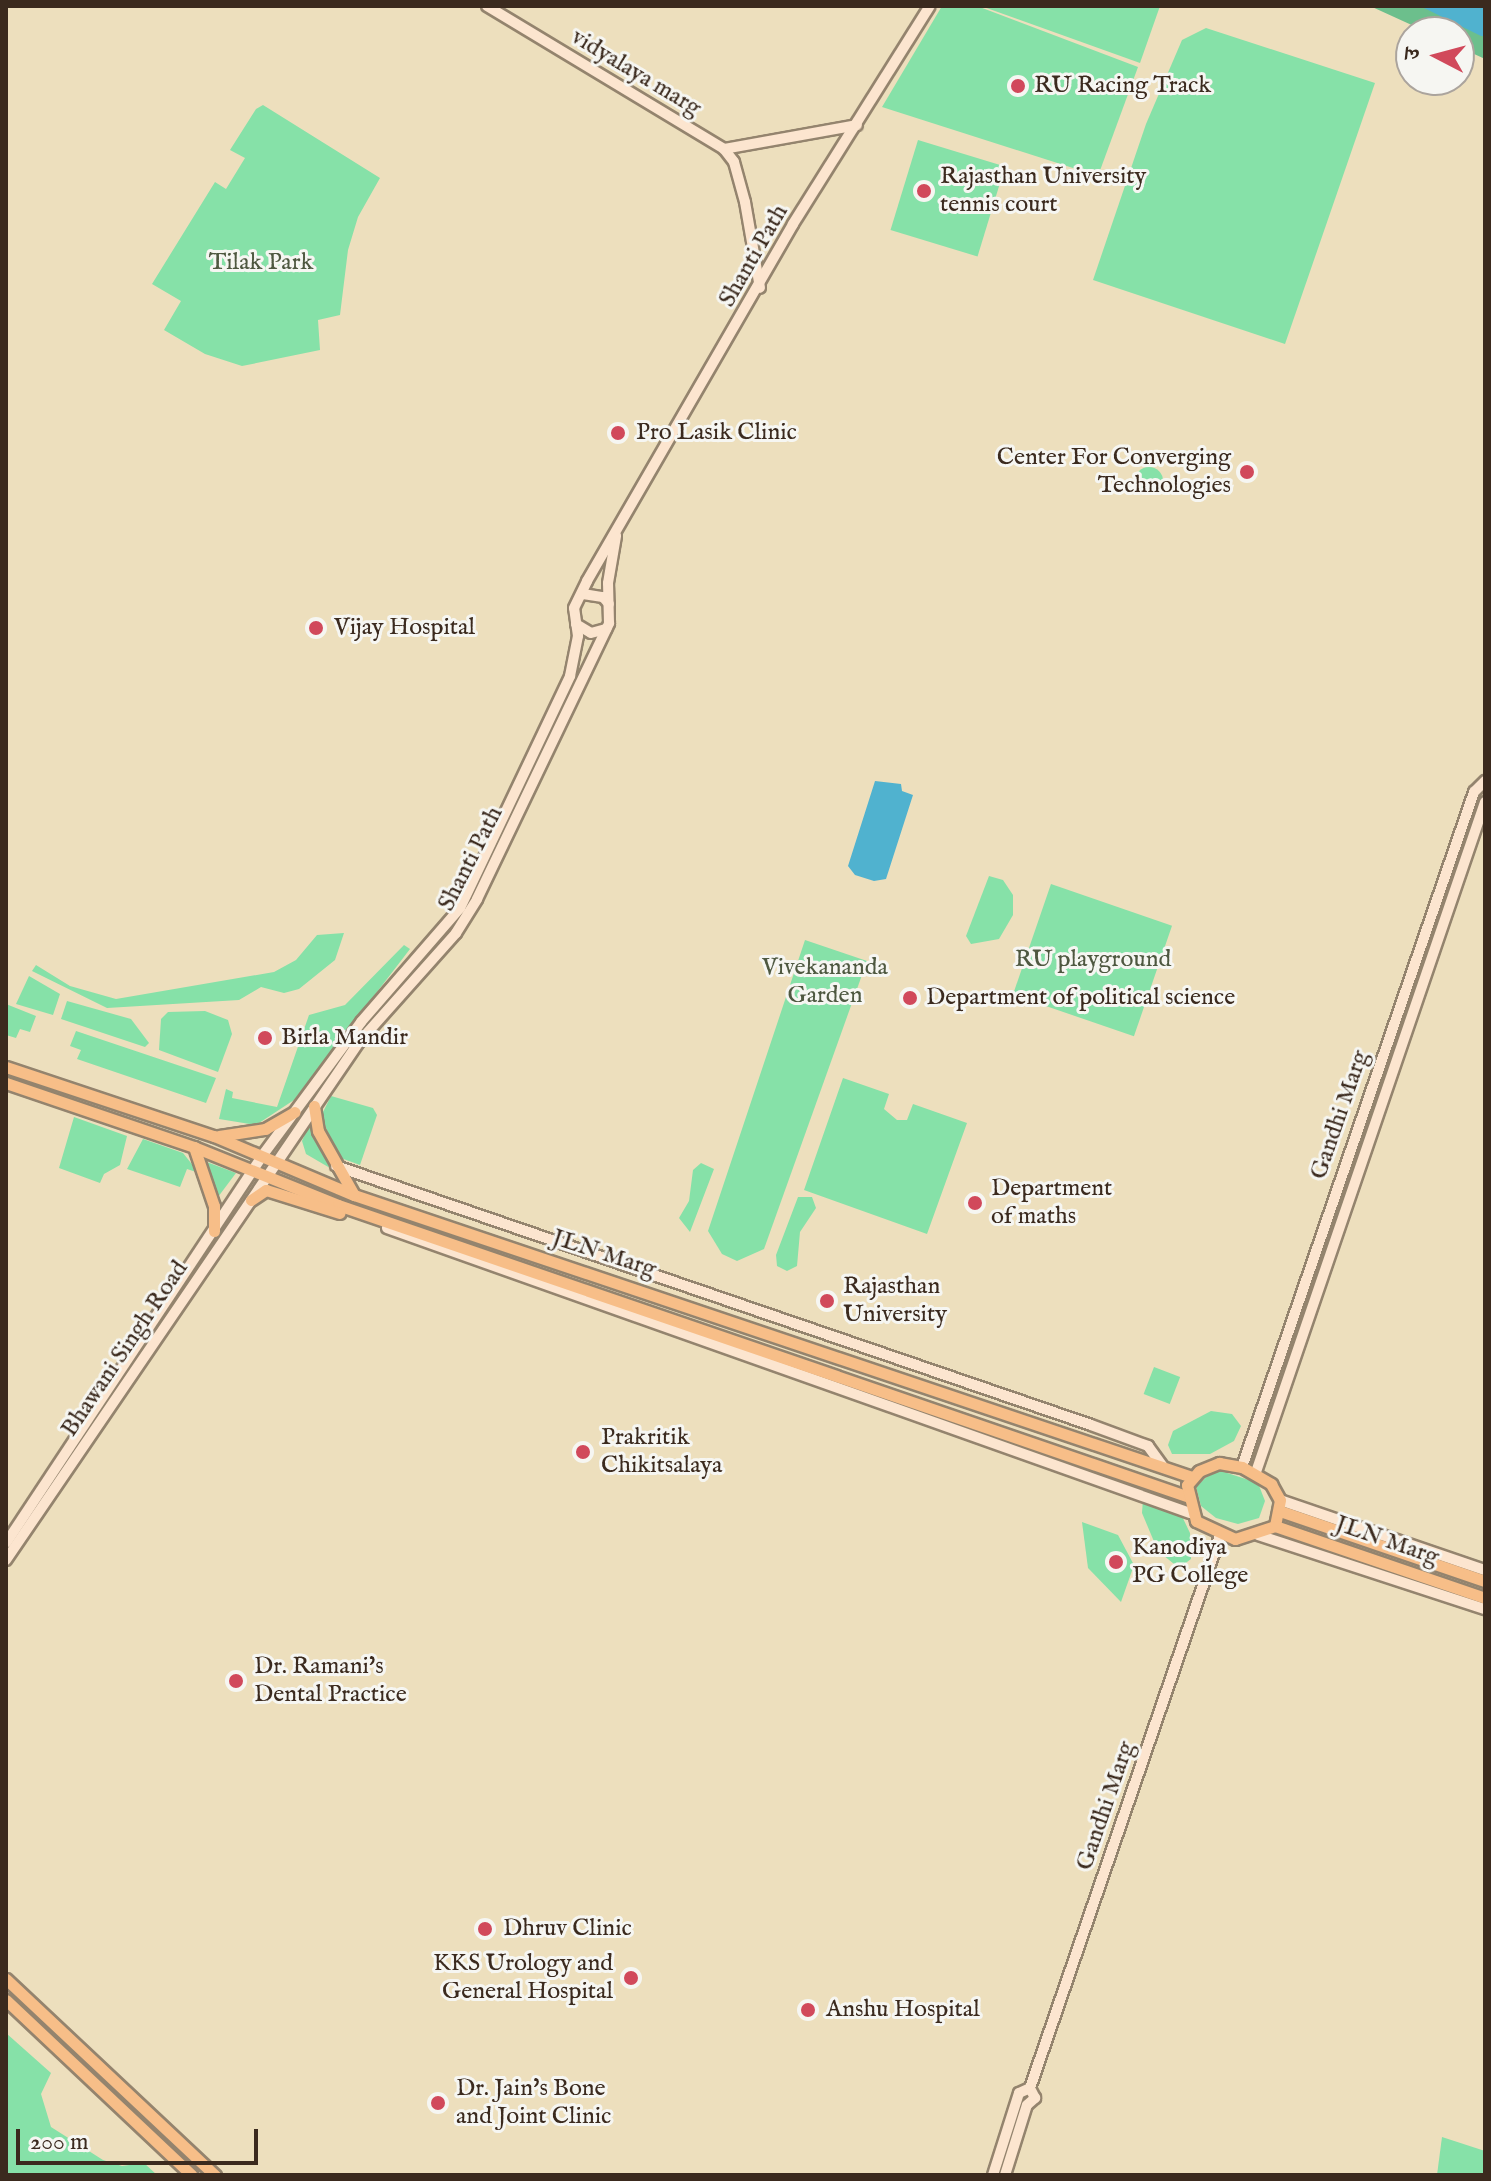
<!DOCTYPE html>
<html>
<head>
<meta charset="utf-8">
<style>
  body { margin:0 }
  #map { position:relative; width:1491px; height:2181px; overflow:hidden; background:#eddfbd; font-family:"IM FELL English","Noto Serif Devanagari",serif }
  div>[style] { position:absolute }
  .green>* { inset:0; background:#86e1a8; transform-origin:0 0 }
  .round { border-radius:50% }
  .forest>* { inset:0; background:#6cbf8c }
  .water>* { inset:0; background:#50b2cf }
  .roads { filter:drop-shadow(2px 0 #94846e) drop-shadow(-2px 0 #94846e) drop-shadow(0 2px #94846e) drop-shadow(0 -2px #94846e) }
  .secondary>* { height:10px; margin:-5px; padding:0 5px; transform-origin:5px; border-radius:5px; background:#fce5cf }
  .primary>* { height:11px; margin:-5.5px; padding:0 5.5px; transform-origin:5.5px; border-radius:5.5px; background:#f7be88 }
  .dots>* { width:22px; height:22px; translate:-50% -50%; box-sizing:border-box; border:4px solid #f6f6f2; border-radius:50% }
  span { translate:-50% -50%; white-space:nowrap; text-align:center; line-height:1.15; -webkit-text-stroke:6px #f6f6f2; paint-order:stroke }
  .street-label { font-size:24px; color:#3b2a1e }
  .poi-label { font-size:24px; color:#3b2a1e }
  .left { translate:0 -50%; text-align:left }
  .right { translate:-100% -50%; text-align:right }
  .park-label { font-size:24px; color:#4e5840 }
  .frame { position:absolute; inset:0; border:8px solid #3b2a1e; pointer-events:none }
  .north { position:absolute; left:1395px; top:16px; width:80px; height:80px; box-sizing:border-box; background:#f6f6f2; border:2px solid #aba49d; border-radius:50%; rotate:276deg; font-size:22px; font-weight:700; line-height:32px; text-align:center; color:#3b2a1e }
  .north::after { content:''; display:block; margin:auto; width:28px; height:36px; background:#d1495b; clip-path:polygon(50% 0,100% 100%,50% 72%,0 100%) }
  .scale { position:absolute; left:16px; top:2129px; width:242px; height:36px; box-sizing:border-box; border:4px solid #3b2a1e; border-top:0; padding-left:10px; font-size:24px; line-height:28px; white-space:nowrap; color:#3b2a1e; -webkit-text-stroke:6px #f6f6f2; paint-order:stroke }
</style>
</head>
<body>
<div id="map">
  <div class="green">
    <div style="clip-path:polygon(942px 6px,977px 6px,1138px 67px,1098px 176px,882px 107px)"></div>
    <div style="clip-path:polygon(981px 6px,1160px 6px,1140px 63px)"></div>
    <div style="clip-path:polygon(1206px 28px,1375px 83px,1285px 344px,1093px 280px,1146px 124px,1182px 40px)"></div>
    <div style="clip-path:polygon(263px 105px,380px 178px,358px 217px,348px 250px,340px 315px,318px 320px,320px 350px,242px 366px,205px 354px,164px 330px,181px 301px,152px 284px,215px 182px,226px 189px,245px 158px,230px 150px,256px 109px)"></div>
    <div style="left:918px;top:140px;width:91px;height:94px;rotate:17deg"></div>
    <div class="round" style="left:1135px;top:467px;width:28px;height:28px"></div>
    <div style="clip-path:polygon(989px 876px,1003px 880px,1013px 895px,1013px 915px,999px 939px,971px 944px,966px 936px)"></div>
    <div style="left:1051px;top:884px;width:128px;height:117px;rotate:19deg"></div>
    <div style="clip-path:polygon(344px 933px,335px 960px,299px 989px,284px 993px,261px 987px,239px 1000px,107px 1008px,32px 971px,36px 965px,70px 986px,116px 999px,274px 972px,296px 960px,317px 935px)"></div>
    <div style="clip-path:polygon(805px 940px,867px 961px,764px 1249px,737px 1261px,722px 1254px,708px 1231px)"></div>
    <div style="clip-path:polygon(404px 945px,410px 949px,294px 1100px,256px 1125px,219px 1119px,226px 1089px,233px 1092px,232px 1098px,277px 1107px,309px 1015px,345px 1005px)"></div>
    <div style="clip-path:polygon(29px 976px,60px 994px,53px 1015px,16px 1004px)"></div>
    <div style="clip-path:polygon(67px 1001px,131px 1019px,149px 1043px,145px 1047px,61px 1019px)"></div>
    <div style="clip-path:polygon(6px 1004px,36px 1016px,30px 1032px,20px 1029px,16px 1038px,6px 1035px)"></div>
    <div style="clip-path:polygon(168px 1012px,205px 1011px,228px 1020px,232px 1034px,218px 1072px,159px 1050px,161px 1019px)"></div>
    <div style="clip-path:polygon(76px 1031px,216px 1078px,206px 1103px,77px 1059px,81px 1050px,70px 1046px)"></div>
    <div style="clip-path:polygon(843px 1078px,889px 1094px,884px 1109px,897px 1120px,907px 1120px,913px 1104px,967px 1123px,927px 1234px,804px 1190px)"></div>
    <div style="clip-path:polygon(331px 1096px,373px 1108px,377px 1115px,360px 1165px,338px 1157px,321px 1116px)"></div>
    <div style="clip-path:polygon(74px 1117px,127px 1136px,120px 1165px,104px 1174px,100px 1183px,59px 1168px)"></div>
    <div style="clip-path:polygon(310px 1123px,315px 1138px,330px 1168px,306px 1154px,302px 1141px)"></div>
    <div style="clip-path:polygon(143px 1139px,183px 1153px,199px 1173px,187px 1169px,180px 1187px,127px 1169px)"></div>
    <div style="clip-path:polygon(204px 1161px,236px 1173px,218px 1197px)"></div>
    <div style="clip-path:polygon(701px 1163px,714px 1169px,690px 1232px,679px 1218px,689px 1201px,693px 1170px)"></div>
    <div style="clip-path:polygon(798px 1197px,812px 1197px,816px 1208px,800px 1232px,797px 1266px,787px 1271px,777px 1266px,776px 1255px)"></div>
    <div style="left:1154px;top:1367px;width:28px;height:29px;rotate:21deg"></div>
    <div style="clip-path:polygon(1211px 1411px,1232px 1414px,1241px 1426px,1234px 1441px,1210px 1454px,1172px 1454px,1168px 1445px,1173px 1431px)"></div>
    <div style="clip-path:polygon(1215px 1469px,1258px 1483px,1265px 1501px,1259px 1518px,1238px 1524px,1216px 1518px,1201px 1506px,1196px 1487px)"></div>
    <div style="clip-path:polygon(1143px 1499px,1180px 1512px,1190px 1533px,1191px 1559px,1179px 1568px,1158px 1551px,1142px 1513px)"></div>
    <div style="clip-path:polygon(1082px 1522px,1118px 1535px,1134px 1565px,1121px 1602px,1088px 1568px)"></div>
    <div style="clip-path:polygon(6px 2033px,51px 2073px,41px 2094px,51px 2127px,103px 2160px,122px 2166px,144px 2163px,157px 2175px,6px 2175px)"></div>
    <div style="clip-path:polygon(1442px 2137px,1485px 2151px,1485px 2175px,1437px 2175px)"></div>
  </div>
  <div class="forest">
    <div style="clip-path:polygon(1370px 6px,1485px 6px,1485px 59px,1459px 47px,1459px 32px,1427px 32px)"></div>
  </div>
  <div class="water">
    <div style="clip-path:polygon(1420px 6px,1485px 6px,1485px 36px,1481px 36px)"></div>
    <div style="clip-path:polygon(875px 781px,901px 784px,902px 791px,913px 795px,886px 879px,874px 881px,855px 875px,848px 866px)"></div>
  </div>
  <div class="roads">
    <div class="secondary">
      <div style="left:487px;top:6px;width:277px;rotate:31.1deg"></div>
      <div style="left:724px;top:149px;width:16px;rotate:52deg"></div>
      <div style="left:734px;top:162px;width:41px;rotate:74.6deg"></div>
      <div style="left:745px;top:202px;width:87px;rotate:80.1deg"></div>
      <div style="left:724px;top:149px;width:135px;rotate:-10.2deg"></div>
      <div style="left:583px;top:594px;width:20px;rotate:9deg"></div>
      <div style="left:603px;top:597px;width:9px;rotate:49deg"></div>
      <div style="left:576px;top:624px;width:17px;rotate:31deg"></div>
      <div style="left:591px;top:633px;width:16px;rotate:-15deg"></div>
      <div style="left:336px;top:1166px;width:798px;rotate:18.93deg"></div>
      <div style="left:1091px;top:1425px;width:61px;rotate:20.2deg"></div>
      <div style="left:1148px;top:1446px;width:26px;rotate:54deg"></div>
      <div style="left:387px;top:1228px;width:852px;rotate:19.54deg"></div>
      <div style="left:1242px;top:1467px;width:714px;rotate:-71.03deg"></div>
      <div style="left:1474px;top:792px;width:16px;rotate:-45deg"></div>
      <div style="left:1256px;top:1472px;width:708px;rotate:-71.13deg"></div>
      <div style="left:1280px;top:1500px;width:217px;rotate:18.9deg"></div>
      <div style="left:1258px;top:1535px;width:239px;rotate:18.1deg"></div>
      <div style="left:6px;top:1543px;width:464px;rotate:-56.5deg"></div>
      <div style="left:262px;top:1156px;width:167px;rotate:-53.5deg"></div>
      <div style="left:361px;top:1022px;width:151px;rotate:-49deg"></div>
      <div style="left:460px;top:908px;width:257px;rotate:-64.6deg"></div>
      <div style="left:570px;top:676px;width:41px;rotate:-78.7deg"></div>
      <div style="left:578px;top:636px;width:28px;rotate:-98deg"></div>
      <div style="left:574px;top:608px;width:30px;rotate:-64deg"></div>
      <div style="left:587px;top:581px;width:412px;rotate:-60deg"></div>
      <div style="left:793px;top:224px;width:257px;rotate:-57.9deg"></div>
      <div style="left:6px;top:1560px;width:627px;rotate:-55.73deg"></div>
      <div style="left:359px;top:1042px;width:146px;rotate:-48.3deg"></div>
      <div style="left:456px;top:933px;width:40px;rotate:-58deg"></div>
      <div style="left:477px;top:899px;width:306px;rotate:-64.4deg"></div>
      <div style="left:609px;top:623px;width:40px;rotate:-91.4deg"></div>
      <div style="left:608px;top:583px;width:48px;rotate:-80.3deg"></div>
      <div style="left:1030px;top:2088px;width:584px;rotate:-71.01deg"></div>
      <div style="left:993px;top:2175px;width:86px;rotate:-72.4deg"></div>
      <div style="left:1019px;top:2093px;width:12px;rotate:-24deg"></div>
      <div style="left:1005px;top:2175px;width:73px;rotate:-72.6deg"></div>
      <div style="left:1027px;top:2105px;width:11px;rotate:-41deg"></div>
      <div style="left:1035px;top:2098px;width:11px;rotate:-117deg"></div>
    </div>
    <div class="primary">
      <div style="left:6px;top:1067px;width:219px;rotate:18.4deg"></div>
      <div style="left:214px;top:1136px;width:152px;rotate:22.9deg"></div>
      <div style="left:354px;top:1195px;width:884px;rotate:18.6deg"></div>
      <div style="left:6px;top:1083px;width:199px;rotate:18.8deg"></div>
      <div style="left:194px;top:1147px;width:155px;rotate:21.9deg"></div>
      <div style="left:338px;top:1205px;width:897px;rotate:18.94deg"></div>
      <div style="left:314px;top:1106px;width:25px;rotate:81deg"></div>
      <div style="left:318px;top:1131px;width:73px;rotate:60.6deg"></div>
      <div style="left:219px;top:1136px;width:47px;rotate:-8.7deg"></div>
      <div style="left:265px;top:1129px;width:34px;rotate:-30deg"></div>
      <div style="left:194px;top:1147px;width:62px;rotate:71.3deg"></div>
      <div style="left:214px;top:1206px;width:25px;rotate:90deg"></div>
      <div style="left:251px;top:1200px;width:18px;rotate:-34deg"></div>
      <div style="left:266px;top:1190px;width:77px;rotate:17.3deg"></div>
      <div style="left:1219px;top:1463px;width:23px;rotate:10deg"></div>
      <div style="left:1242px;top:1467px;width:34px;rotate:30deg"></div>
      <div style="left:1271px;top:1484px;width:18px;rotate:61deg"></div>
      <div style="left:1280px;top:1500px;width:26px;rotate:101deg"></div>
      <div style="left:1275px;top:1526px;width:42px;rotate:162deg"></div>
      <div style="left:1235px;top:1539px;width:43px;rotate:-155.2deg"></div>
      <div style="left:1196px;top:1521px;width:37px;rotate:-104deg"></div>
      <div style="left:1187px;top:1485px;width:18px;rotate:-49deg"></div>
      <div style="left:1199px;top:1471px;width:22px;rotate:-22deg"></div>
      <div style="left:1280px;top:1511px;width:217px;rotate:18.9deg"></div>
      <div style="left:1275px;top:1526px;width:222px;rotate:18.9deg"></div>
      <div style="left:6px;top:1979px;width:287px;rotate:43.2deg"></div>
      <div style="left:6px;top:2000px;width:255px;rotate:43.3deg"></div>
    </div>
  </div>
  <div class="dots">
    <div style="left:1018px;top:86px;background:#d1495b"></div>
    <div style="left:924px;top:191px;background:#d1495b"></div>
    <div style="left:618px;top:433px;background:#d1495b"></div>
    <div style="left:1247px;top:472px;background:#d1495b"></div>
    <div style="left:316px;top:628px;background:#d1495b"></div>
    <div style="left:910px;top:998px;background:#d1495b"></div>
    <div style="left:265px;top:1038px;background:#d1495b"></div>
    <div style="left:975px;top:1203px;background:#d1495b"></div>
    <div style="left:827px;top:1301px;background:#d1495b"></div>
    <div style="left:583px;top:1452px;background:#d1495b"></div>
    <div style="left:1116px;top:1562px;background:#d1495b"></div>
    <div style="left:236px;top:1681px;background:#d1495b"></div>
    <div style="left:485px;top:1929px;background:#d1495b"></div>
    <div style="left:631px;top:1978px;background:#d1495b"></div>
    <div style="left:808px;top:2010px;background:#d1495b"></div>
    <div style="left:438px;top:2103px;background:#d1495b"></div>
  </div>
  <div class="street-label">
    <span style="left:636px;top:73px;rotate:31deg">vidyalaya marg</span>
    <span style="left:754px;top:256px;rotate:-60deg">Shanti Path</span>
    <span style="left:471px;top:859px;rotate:-63deg">Shanti Path</span>
    <span style="left:1340px;top:1115px;rotate:-71deg">Gandhi Marg</span>
    <span style="left:604px;top:1254px;rotate:18deg">JLN Marg</span>
    <span style="left:125px;top:1349px;rotate:-56deg">Bhawani Singh Road</span>
    <span style="left:1387px;top:1541px;rotate:19deg">JLN Marg</span>
    <span style="left:1106px;top:1806px;rotate:-71deg">Gandhi Marg</span>
  </div>
  <div class="poi-label">
    <span class="left" style="left:1034px;top:86px">RU Racing Track</span>
    <span class="left" style="left:940px;top:191px">Rajasthan University<br>tennis court</span>
    <span class="left" style="left:636px;top:433px">Pro Lasik Clinic</span>
    <span class="right" style="left:1231px;top:472px">Center For Converging<br>Technologies</span>
    <span class="left" style="left:334px;top:628px">Vijay Hospital</span>
    <span class="left" style="left:926px;top:998px">Department of political science</span>
    <span class="left" style="left:281px;top:1038px">Birla Mandir</span>
    <span class="left" style="left:991px;top:1203px">Department<br>of maths</span>
    <span class="left" style="left:843px;top:1301px">Rajasthan<br>University</span>
    <span class="left" style="left:601px;top:1452px">Prakritik<br>Chikitsalaya</span>
    <span class="left" style="left:1132px;top:1562px">Kanodiya<br>PG College</span>
    <span class="left" style="left:254px;top:1681px">Dr. Ramani's<br>Dental Practice</span>
    <span class="left" style="left:503px;top:1929px">Dhruv Clinic</span>
    <span class="right" style="left:613px;top:1978px">KKS Urology and<br>General Hospital</span>
    <span class="left" style="left:826px;top:2010px">Anshu Hospital</span>
    <span class="left" style="left:456px;top:2103px">Dr. Jain's Bone<br>and Joint Clinic</span>
  </div>
  <div class="park-label">
    <span style="left:261px;top:263px">Tilak Park</span>
    <span style="left:1093px;top:960px">RU playground</span>
    <span style="left:825px;top:982px">Vivekananda<br>Garden</span>
  </div>
  <div class="frame"></div>
  <div class="north">उ</div>
  <div class="scale">200 m</div>
</div>
</body>
</html>
